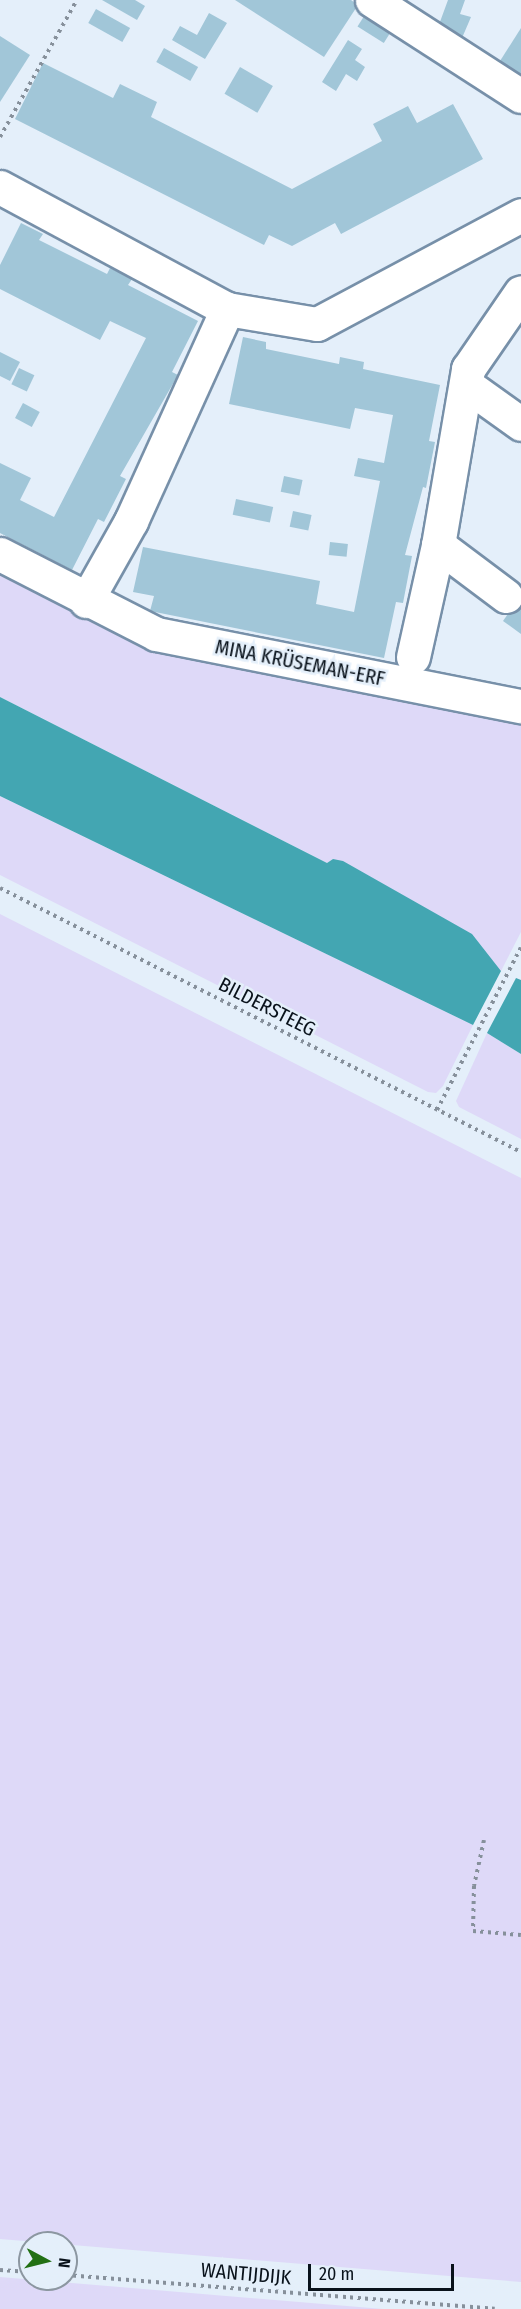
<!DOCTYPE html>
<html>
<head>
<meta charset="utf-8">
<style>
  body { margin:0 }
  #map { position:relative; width:521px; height:2309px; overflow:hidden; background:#e4effa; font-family:"Fira Sans Condensed",sans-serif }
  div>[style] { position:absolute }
  .green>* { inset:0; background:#ded9f8 }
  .water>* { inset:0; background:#43a6b2 }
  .building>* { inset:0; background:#a1c6d8; transform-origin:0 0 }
  .path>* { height:4px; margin-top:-2px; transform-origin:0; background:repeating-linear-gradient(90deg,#86909b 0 3px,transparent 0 7.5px) }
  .roads { filter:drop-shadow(2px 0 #7790a9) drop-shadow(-2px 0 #7790a9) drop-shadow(0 2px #7790a9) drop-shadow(0 -2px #7790a9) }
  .pedestrian>* { height:33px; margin:-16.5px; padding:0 16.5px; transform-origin:16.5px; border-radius:16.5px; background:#fff }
  .minor>* { height:33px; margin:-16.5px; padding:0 16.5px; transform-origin:16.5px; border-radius:16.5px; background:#fff }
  span { translate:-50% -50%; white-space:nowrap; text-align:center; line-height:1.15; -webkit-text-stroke:5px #e4effa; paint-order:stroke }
  .street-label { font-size:20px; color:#09121b }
  .north { position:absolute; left:18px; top:2231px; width:60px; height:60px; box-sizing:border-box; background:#e4effa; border:2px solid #8c97a1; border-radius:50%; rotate:97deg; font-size:16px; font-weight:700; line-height:24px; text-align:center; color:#09121b }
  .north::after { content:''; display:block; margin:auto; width:21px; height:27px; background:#227014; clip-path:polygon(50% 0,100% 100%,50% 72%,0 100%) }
  .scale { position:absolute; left:308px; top:2264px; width:146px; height:27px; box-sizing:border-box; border:3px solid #09121b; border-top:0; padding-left:8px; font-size:18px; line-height:21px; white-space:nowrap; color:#09121b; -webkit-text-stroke:4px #e4effa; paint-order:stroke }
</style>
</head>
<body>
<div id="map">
  <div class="green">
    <div style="clip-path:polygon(0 569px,26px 583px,521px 721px,521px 932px,501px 971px,333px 859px,327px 863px,0 697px)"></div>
    <div style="clip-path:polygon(0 796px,473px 1025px,443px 1086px,436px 1093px,428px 1092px,0 875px)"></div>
    <div style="clip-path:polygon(0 914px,521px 1178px,521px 2282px,0 2239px)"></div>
    <div style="clip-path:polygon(487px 1033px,521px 1054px,521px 1139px,459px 1107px,456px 1101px)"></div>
    <div style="clip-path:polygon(0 2277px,383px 2309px,0 2309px)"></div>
  </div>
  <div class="water">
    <div style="clip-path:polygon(0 697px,327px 863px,333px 859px,343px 861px,472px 934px,501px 971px,473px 1025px,0 796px)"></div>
    <div style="clip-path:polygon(516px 978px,521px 980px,521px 1054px,487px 1033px)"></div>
  </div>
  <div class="building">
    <div style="clip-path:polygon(102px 0,135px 0,145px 6px,137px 20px)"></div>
    <div style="clip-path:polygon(235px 0,351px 0,358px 5px,324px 57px)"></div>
    <div style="clip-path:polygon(448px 0,465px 0,460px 14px,471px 17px,459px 45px,437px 30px)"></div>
    <div style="left:96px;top:9px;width:39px;height:16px;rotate:29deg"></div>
    <div style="clip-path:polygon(209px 13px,227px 23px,205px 59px,172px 40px,180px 26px,197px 35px)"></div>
    <div style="left:366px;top:13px;width:31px;height:16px;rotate:32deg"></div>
    <div style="clip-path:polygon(521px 28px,521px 90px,493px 72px)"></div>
    <div style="clip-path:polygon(0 36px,30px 55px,0 102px)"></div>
    <div style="clip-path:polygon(348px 40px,362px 49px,355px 60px,365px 67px,357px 81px,346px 74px,336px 91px,322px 82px)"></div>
    <div style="left:164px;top:48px;width:39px;height:16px;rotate:29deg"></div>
    <div style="clip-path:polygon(43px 63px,113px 98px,120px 84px,157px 102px,151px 117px,292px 189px,382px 141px,373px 124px,408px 106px,417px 123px,453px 104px,483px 159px,341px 234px,335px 223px,292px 246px,269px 235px,264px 245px,15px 119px)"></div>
    <div style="left:240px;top:67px;width:38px;height:31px;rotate:30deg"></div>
    <div style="clip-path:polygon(21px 223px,43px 234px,39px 240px,107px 274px,110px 268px,132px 279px,128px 285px,198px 321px,172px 372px,178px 375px,120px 476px,126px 479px,104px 522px,98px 519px,72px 570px,0 533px,0 463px,31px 478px,20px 500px,54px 517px,146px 338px,110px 321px,100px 340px,0 289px,0 265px)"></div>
    <div style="clip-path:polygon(243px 337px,266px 342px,266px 349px,339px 364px,340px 357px,364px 362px,363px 369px,440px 385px,429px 441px,435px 442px,426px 488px,423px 487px,405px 555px,412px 556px,403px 603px,396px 602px,384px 658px,150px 611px,154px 596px,133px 592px,143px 547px,320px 581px,316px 604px,354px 612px,380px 481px,354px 476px,358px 458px,384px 463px,393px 415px,355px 408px,350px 429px,229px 404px)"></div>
    <div style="clip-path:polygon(0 352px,20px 362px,10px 381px,0 376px)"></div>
    <div style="left:19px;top:368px;width:17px;height:18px;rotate:25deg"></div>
    <div style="left:23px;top:403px;width:19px;height:17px;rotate:28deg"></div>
    <div style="left:284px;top:476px;width:19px;height:16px;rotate:12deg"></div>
    <div style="left:236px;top:499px;width:38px;height:16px;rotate:12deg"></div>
    <div style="left:293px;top:511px;width:19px;height:16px;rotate:12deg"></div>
    <div style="left:330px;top:542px;width:18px;height:13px;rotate:6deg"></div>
    <div style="clip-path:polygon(515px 604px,521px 608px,521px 634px,503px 621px)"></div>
  </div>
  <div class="path">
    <div style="left:0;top:137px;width:157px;rotate:-60.7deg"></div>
    <div style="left:0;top:888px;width:584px;rotate:26.87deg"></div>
    <div style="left:437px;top:1110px;width:183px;rotate:-62.7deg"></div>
    <div style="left:484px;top:1840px;width:47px;rotate:102.3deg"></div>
    <div style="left:474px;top:1886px;width:45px;rotate:91.3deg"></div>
    <div style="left:473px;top:1931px;width:48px;rotate:4.8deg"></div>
    <div style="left:0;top:2270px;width:30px;rotate:4deg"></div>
    <div style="left:66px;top:2275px;width:430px;rotate:4.5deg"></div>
  </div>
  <div class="roads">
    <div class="pedestrian">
      <div style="left:372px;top:0;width:177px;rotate:32.8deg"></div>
      <div style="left:0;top:554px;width:175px;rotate:27.1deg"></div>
      <div style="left:156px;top:634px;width:372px;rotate:11.2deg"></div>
      <div style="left:86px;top:601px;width:92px;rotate:-60.6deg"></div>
    </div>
    <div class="minor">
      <div style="left:0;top:187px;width:258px;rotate:28.3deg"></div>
      <div style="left:227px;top:309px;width:91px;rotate:9.5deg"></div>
      <div style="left:317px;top:324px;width:231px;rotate:-28.1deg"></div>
      <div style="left:468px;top:386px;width:65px;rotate:35.6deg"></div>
      <div style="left:131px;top:521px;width:233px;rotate:-65.6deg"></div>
      <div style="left:438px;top:545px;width:85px;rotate:36.9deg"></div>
      <div style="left:413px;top:657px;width:115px;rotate:-77.4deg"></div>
      <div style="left:438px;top:545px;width:179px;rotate:-80.3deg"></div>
      <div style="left:468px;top:369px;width:93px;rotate:-55.5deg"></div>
    </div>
  </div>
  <div class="street-label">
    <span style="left:300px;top:663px;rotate:11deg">MINA KRÜSEMAN-ERF</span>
    <span style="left:267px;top:1007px;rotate:27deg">BILDERSTEEG</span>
    <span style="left:246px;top:2274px;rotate:5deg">WANTIJDIJK</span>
  </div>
  <div class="north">N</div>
  <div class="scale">20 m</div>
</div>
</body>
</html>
